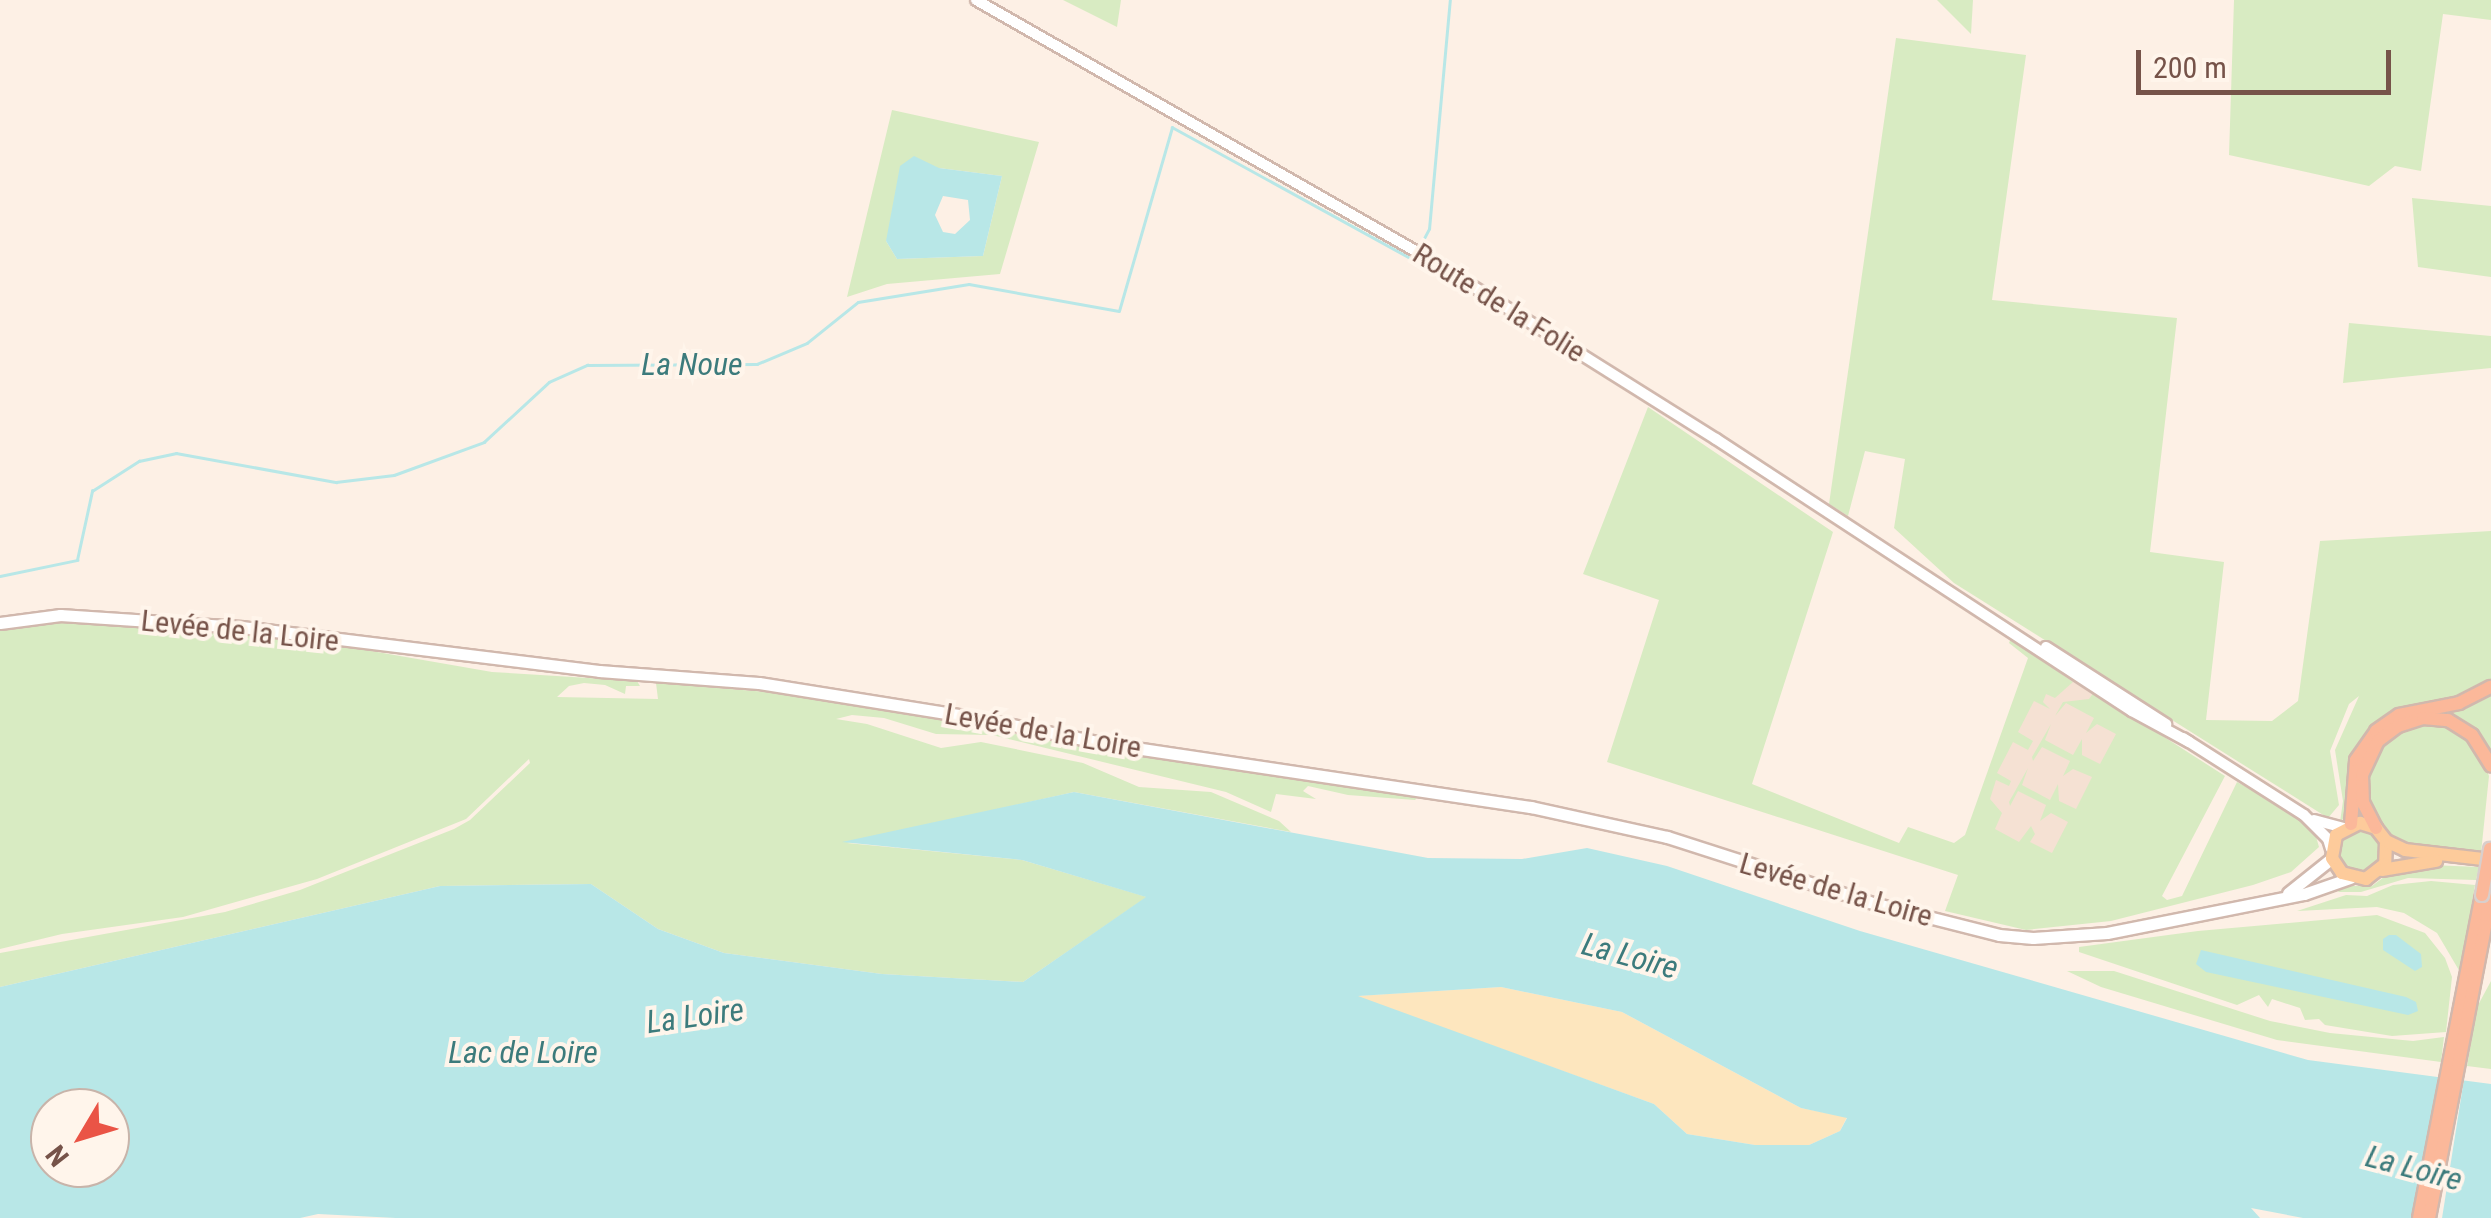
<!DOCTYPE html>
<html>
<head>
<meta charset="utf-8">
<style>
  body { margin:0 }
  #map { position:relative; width:2491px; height:1218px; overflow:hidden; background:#fdf0e5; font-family:"Roboto Condensed",sans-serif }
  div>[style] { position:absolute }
  .residential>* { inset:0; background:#f5e1d3 }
  .green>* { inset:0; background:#d8ebc2 }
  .round { border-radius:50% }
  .sand>* { inset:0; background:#fde6be }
  .water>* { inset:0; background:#b8e7e7 }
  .pier>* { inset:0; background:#fdf0e5; transform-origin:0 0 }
  .stream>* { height:2.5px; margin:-1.25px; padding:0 1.25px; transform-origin:1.25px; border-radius:1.25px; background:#b8e7e7 }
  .roads { filter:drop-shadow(2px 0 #d1b8ad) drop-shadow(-2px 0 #d1b8ad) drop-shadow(0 2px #d1b8ad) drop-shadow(0 -2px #d1b8ad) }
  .tertiary>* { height:10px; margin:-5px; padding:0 5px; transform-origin:5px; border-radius:5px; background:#fff }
  .secondary>* { height:11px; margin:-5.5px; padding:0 5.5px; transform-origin:5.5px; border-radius:5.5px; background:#fff }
  .primary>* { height:12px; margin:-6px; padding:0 6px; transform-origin:6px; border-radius:6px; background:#fdcb9b }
  .trunk>* { height:12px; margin:-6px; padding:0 6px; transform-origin:6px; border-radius:6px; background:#fbb89a }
  .bridges { filter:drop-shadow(2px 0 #d9cfcc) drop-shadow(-2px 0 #d9cfcc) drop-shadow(0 2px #d9cfcc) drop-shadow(0 -2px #d9cfcc) }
  .trunk-bridge>* { height:12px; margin:-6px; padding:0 6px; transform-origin:6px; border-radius:6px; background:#fbb89a }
  span { translate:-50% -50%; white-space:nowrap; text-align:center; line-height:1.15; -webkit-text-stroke:8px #fff5eb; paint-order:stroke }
  .street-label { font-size:30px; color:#765349 }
  .water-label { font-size:32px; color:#3c7b7c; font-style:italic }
  .north { position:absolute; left:30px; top:1088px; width:100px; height:100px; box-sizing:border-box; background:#fff5eb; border:2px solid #c8b4aa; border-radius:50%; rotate:232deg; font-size:28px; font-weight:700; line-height:40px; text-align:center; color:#765349 }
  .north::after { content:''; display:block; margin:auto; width:35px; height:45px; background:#ea5446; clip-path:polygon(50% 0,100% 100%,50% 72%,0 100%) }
  .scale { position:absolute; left:2136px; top:50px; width:255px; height:45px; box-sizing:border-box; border:5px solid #765349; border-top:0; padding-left:12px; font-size:30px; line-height:35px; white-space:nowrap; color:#765349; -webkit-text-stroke:8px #fff5eb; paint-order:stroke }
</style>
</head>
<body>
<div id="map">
  <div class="residential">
    <div style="clip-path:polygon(2050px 665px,2131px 715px,2049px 862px,1980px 824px,1995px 773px)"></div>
  </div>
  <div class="green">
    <div style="clip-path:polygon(1063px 0,1121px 0,1117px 27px)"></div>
    <div style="clip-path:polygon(1937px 0,1973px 0,1971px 34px)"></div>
    <div style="clip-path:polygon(2234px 0,2491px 0,2491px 20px,2443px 14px,2421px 171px,2395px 166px,2369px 186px,2229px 155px)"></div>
    <div style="clip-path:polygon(1896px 38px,2026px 55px,1992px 300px,2177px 318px,2150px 552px,2224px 562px,2206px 720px,2272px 721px,2298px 701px,2320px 541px,2491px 531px,2491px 681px,2459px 700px,2436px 703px,2353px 759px,2345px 817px,2340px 822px,2343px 801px,2335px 750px,2359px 696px,2349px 704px,2330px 751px,2339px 805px,2328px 818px,1954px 583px,1894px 528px,1905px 459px,1865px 451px,1848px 516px,1829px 504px)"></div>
    <div style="clip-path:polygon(evenodd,892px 110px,1039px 142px,1000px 274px,887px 284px,847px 297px,892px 110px,939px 168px,1002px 176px,983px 256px,897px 259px,886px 241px,939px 168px)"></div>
    <div style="clip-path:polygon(2412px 198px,2491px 206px,2491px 277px,2418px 267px)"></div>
    <div style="clip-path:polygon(2349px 323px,2491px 336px,2491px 368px,2343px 383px)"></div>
    <div style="clip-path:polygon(1648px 407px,1833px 532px,1752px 784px,1899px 843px,1908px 827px,1954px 843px,1965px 835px,2028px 658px,2009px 643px,2011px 638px,2073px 682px,2055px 698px,2046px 694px,2043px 702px,2050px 709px,2034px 701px,2018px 732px,2033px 741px,2028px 750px,2013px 742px,1997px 773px,2011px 781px,2009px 786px,1996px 780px,1990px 799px,2002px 813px,1995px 829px,2019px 842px,2031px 826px,2035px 834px,2030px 842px,2052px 853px,2068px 822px,2051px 813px,2040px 821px,2046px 805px,2018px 791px,2010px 806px,2009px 802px,2028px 768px,2022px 785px,2050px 800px,2058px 784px,2059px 801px,2076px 809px,2092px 777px,2073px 769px,2063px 776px,2070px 761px,2042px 747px,2033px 761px,2032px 757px,2051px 724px,2045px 740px,2073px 755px,2082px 739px,2082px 755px,2100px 764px,2116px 734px,2097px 724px,2086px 733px,2094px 718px,2066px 703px,2055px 716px,2063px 702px,2089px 699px,2094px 692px,2225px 776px,2162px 896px,2167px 900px,2182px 896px,2237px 782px,2277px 803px,2315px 833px,2319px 847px,2291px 872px,2253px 885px,2111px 921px,2026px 930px,1945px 911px,1958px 875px,1607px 762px,1659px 600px,1583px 574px)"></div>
    <div style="clip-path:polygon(48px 620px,268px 633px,492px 672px,637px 681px,640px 686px,626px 686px,625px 694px,605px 685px,584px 683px,569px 686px,557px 697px,658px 699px,656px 683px,827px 697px,1159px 759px,1419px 796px,1415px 800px,1348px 795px,1308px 786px,1303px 791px,1316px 799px,1276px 794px,1271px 812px,1226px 792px,992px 735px,936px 734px,884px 718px,852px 715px,836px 719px,867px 724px,941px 748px,981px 742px,1083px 763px,1139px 787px,1211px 792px,1279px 821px,1291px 832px,1074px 792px,847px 843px,1022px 860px,1147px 897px,1023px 982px,882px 974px,724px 953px,658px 929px,591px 884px,440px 886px,0 987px,0 953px,225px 912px,300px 890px,454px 829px,470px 820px,530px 763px,529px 759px,466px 819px,317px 879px,183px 917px,62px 934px,0 949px,0 625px)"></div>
    <div style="clip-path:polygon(2491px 695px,2491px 753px,2473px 727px,2442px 712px)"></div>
    <div style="clip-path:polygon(2420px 724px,2451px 729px,2467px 738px,2481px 755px,2489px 776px,2481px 853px,2412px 846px,2391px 837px,2373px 816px,2366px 774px,2381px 744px,2393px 734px)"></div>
    <div class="round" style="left:2339px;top:830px;width:42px;height:42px"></div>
    <div style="clip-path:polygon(2430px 865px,2479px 867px,2476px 880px,2408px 878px,2361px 892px,2339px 892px,2333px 886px,2372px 886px,2392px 871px)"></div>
    <div style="clip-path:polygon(2431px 881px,2475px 885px,2460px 972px,2437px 933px,2404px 913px,2377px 907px,2297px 911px,2346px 895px,2367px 896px,2393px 885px)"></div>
    <div style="clip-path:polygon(2377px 915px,2425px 933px,2445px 958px,2452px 977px,2446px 1032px,2392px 1036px,2325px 1025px,2319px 1019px,2305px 1020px,2300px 1008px,2272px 999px,2268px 1007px,2259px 995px,2237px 1005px,2079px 952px,2079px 947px,2198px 931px)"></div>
    <div style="clip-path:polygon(2067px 971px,2114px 971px,2270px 1021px,2330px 1033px,2413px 1041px,2444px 1037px,2441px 1062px,2277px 1040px,2101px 987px)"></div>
    <div style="clip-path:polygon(2491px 981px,2491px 1069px,2467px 1066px,2477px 1007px)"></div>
  </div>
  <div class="sand">
    <div style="clip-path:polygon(1501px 987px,1622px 1012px,1801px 1108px,1847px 1117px,1840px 1131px,1809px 1145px,1755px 1145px,1687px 1134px,1654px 1104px,1355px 996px)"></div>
  </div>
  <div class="water">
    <div style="clip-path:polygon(evenodd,914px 156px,939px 168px,1002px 176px,983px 256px,897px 259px,886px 241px,900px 166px,914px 156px,943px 196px,968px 200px,970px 220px,955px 234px,943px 232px,935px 215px,943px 196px)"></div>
    <div style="clip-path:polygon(evenodd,1074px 792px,1428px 858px,1522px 859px,1587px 848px,1667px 866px,1860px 931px,2308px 1060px,2491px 1084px,2491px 1218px,2303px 1218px,2251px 1208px,2260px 1218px,396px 1218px,318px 1214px,300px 1218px,0 1218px,0 987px,440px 886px,591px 884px,658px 929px,724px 953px,882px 974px,1023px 982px,1146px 897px,1022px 860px,842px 842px,1074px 792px,1501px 987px,1622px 1012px,1801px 1108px,1847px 1118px,1840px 1131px,1809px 1145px,1755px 1145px,1687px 1134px,1654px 1104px,1358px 996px,1501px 987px,1074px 792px,50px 1108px,110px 1108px,110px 1168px,50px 1168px,50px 1108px)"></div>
    <div style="clip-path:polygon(2389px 935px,2396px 935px,2421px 954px,2422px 967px,2415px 971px,2383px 950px,2383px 939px)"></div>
    <div style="clip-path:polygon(2201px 950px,2406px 997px,2416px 1002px,2418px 1011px,2408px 1015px,2206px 972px,2196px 964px)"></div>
  </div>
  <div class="pier">
    <div style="left:2439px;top:1071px;width:26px;height:150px;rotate:9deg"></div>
  </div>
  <div class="stream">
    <div style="left:1421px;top:244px;width:17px;rotate:-62deg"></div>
    <div style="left:1429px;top:229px;width:230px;rotate:-84.8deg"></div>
    <div style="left:0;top:576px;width:79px;rotate:-11.7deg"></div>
    <div style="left:77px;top:560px;width:71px;rotate:-77.7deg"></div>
    <div style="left:92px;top:491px;width:56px;rotate:-32.6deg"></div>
    <div style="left:139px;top:461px;width:38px;rotate:-12deg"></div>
    <div style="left:176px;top:453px;width:163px;rotate:10.3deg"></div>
    <div style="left:336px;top:482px;width:58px;rotate:-6.9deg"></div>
    <div style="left:394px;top:475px;width:96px;rotate:-20.1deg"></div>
    <div style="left:484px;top:442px;width:88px;rotate:-42.7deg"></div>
    <div style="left:549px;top:382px;width:42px;rotate:-24.1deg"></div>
    <div style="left:587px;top:365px;width:170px;rotate:-0.3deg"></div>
    <div style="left:757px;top:364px;width:54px;rotate:-22.8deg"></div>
    <div style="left:807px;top:343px;width:65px;rotate:-38.8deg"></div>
    <div style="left:858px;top:302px;width:112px;rotate:-9.2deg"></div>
    <div style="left:969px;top:284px;width:152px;rotate:10.2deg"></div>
    <div style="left:1119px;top:311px;width:191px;rotate:-73.9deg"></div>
    <div style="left:1172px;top:127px;width:274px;rotate:28.8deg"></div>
  </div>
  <div class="roads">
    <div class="tertiary">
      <div style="left:976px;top:0;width:518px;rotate:29.73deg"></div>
      <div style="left:1426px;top:257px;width:342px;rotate:32.1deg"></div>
      <div style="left:1716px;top:439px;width:497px;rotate:33.2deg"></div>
      <div style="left:2132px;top:711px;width:65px;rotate:28.5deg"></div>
      <div style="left:2046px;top:647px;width:143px;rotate:32.7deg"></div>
      <div style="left:2183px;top:738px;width:143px;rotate:32.5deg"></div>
      <div style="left:2304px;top:815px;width:34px;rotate:45deg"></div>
      <div style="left:2328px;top:839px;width:10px;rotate:73deg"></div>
      <div style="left:2314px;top:820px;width:30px;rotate:15deg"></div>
    </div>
    <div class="secondary">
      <div style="left:0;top:623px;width:61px;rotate:-7.6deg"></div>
      <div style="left:60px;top:615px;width:181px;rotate:3.8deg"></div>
      <div style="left:241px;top:627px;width:361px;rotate:7deg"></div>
      <div style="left:599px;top:671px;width:160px;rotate:4.3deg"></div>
      <div style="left:759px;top:683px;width:221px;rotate:9.1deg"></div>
      <div style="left:977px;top:718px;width:127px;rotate:11.3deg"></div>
      <div style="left:1102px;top:743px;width:434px;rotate:8.5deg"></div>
      <div style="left:1531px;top:807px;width:139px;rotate:12.4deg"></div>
      <div style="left:1667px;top:837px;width:212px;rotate:17.8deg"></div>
      <div style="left:1869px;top:902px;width:134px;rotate:14.2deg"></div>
      <div style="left:1999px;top:935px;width:34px;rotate:5deg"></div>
      <div style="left:2033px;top:938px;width:74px;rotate:-3.9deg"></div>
      <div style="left:2107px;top:933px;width:201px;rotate:-11.2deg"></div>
      <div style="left:2304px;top:894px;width:49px;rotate:-19.2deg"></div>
      <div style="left:2288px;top:893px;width:56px;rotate:-38.5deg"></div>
    </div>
    <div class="primary">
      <div style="left:2386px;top:841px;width:23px;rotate:92deg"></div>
      <div style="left:2385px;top:864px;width:24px;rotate:142deg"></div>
      <div style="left:2366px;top:879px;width:25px;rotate:-166deg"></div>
      <div style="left:2342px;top:873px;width:18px;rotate:-124deg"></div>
      <div style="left:2332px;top:858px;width:23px;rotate:-80deg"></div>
      <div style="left:2336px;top:835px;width:27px;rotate:-27deg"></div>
      <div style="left:2360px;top:823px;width:17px;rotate:17deg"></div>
      <div style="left:2376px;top:828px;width:16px;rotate:52deg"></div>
      <div style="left:2386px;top:841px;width:21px;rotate:25deg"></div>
      <div style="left:2405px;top:850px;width:87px;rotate:6.6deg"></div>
      <div style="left:2382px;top:870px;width:55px;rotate:-9.5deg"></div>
    </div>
    <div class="trunk">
      <div style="left:2351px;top:824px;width:64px;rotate:-85.5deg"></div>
      <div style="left:2356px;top:760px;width:35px;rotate:-55deg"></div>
      <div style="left:2376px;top:731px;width:28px;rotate:-35deg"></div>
      <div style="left:2399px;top:715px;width:61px;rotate:-11.3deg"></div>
      <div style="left:2459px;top:703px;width:36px;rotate:-27deg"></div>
      <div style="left:2376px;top:828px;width:28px;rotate:-117deg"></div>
      <div style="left:2363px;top:803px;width:28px;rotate:-92deg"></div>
      <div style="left:2362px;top:775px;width:38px;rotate:-65deg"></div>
      <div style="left:2378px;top:741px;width:25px;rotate:-37deg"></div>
      <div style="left:2398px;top:726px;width:26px;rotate:-18deg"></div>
      <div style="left:2423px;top:718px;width:25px;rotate:5deg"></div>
      <div style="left:2448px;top:720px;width:28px;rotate:32deg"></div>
      <div style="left:2472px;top:735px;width:36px;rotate:58deg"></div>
      <div style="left:2419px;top:1218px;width:329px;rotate:-79deg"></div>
      <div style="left:2429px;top:1218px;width:328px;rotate:-79.1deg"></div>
    </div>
  </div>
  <div class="bridges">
    <div class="trunk-bridge">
      <div style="left:2482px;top:895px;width:47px;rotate:-80.1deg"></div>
    </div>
  </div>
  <div class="street-label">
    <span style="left:1499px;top:303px;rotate:32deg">Route de la Folie</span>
    <span style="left:240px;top:631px;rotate:6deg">Levée de la Loire</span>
    <span style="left:1043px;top:731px;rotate:10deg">Levée de la Loire</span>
    <span style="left:1836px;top:890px;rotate:16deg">Levée de la Loire</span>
  </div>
  <div class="water-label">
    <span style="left:692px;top:364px">La Noue</span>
    <span style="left:1630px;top:956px;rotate:15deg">La Loire</span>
    <span style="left:695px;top:1016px;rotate:-8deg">La Loire</span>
    <span style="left:523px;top:1052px">Lac de Loire</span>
    <span style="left:2414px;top:1168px;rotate:15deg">La Loire</span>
  </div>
  <div class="north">N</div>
  <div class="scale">200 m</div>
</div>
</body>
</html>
